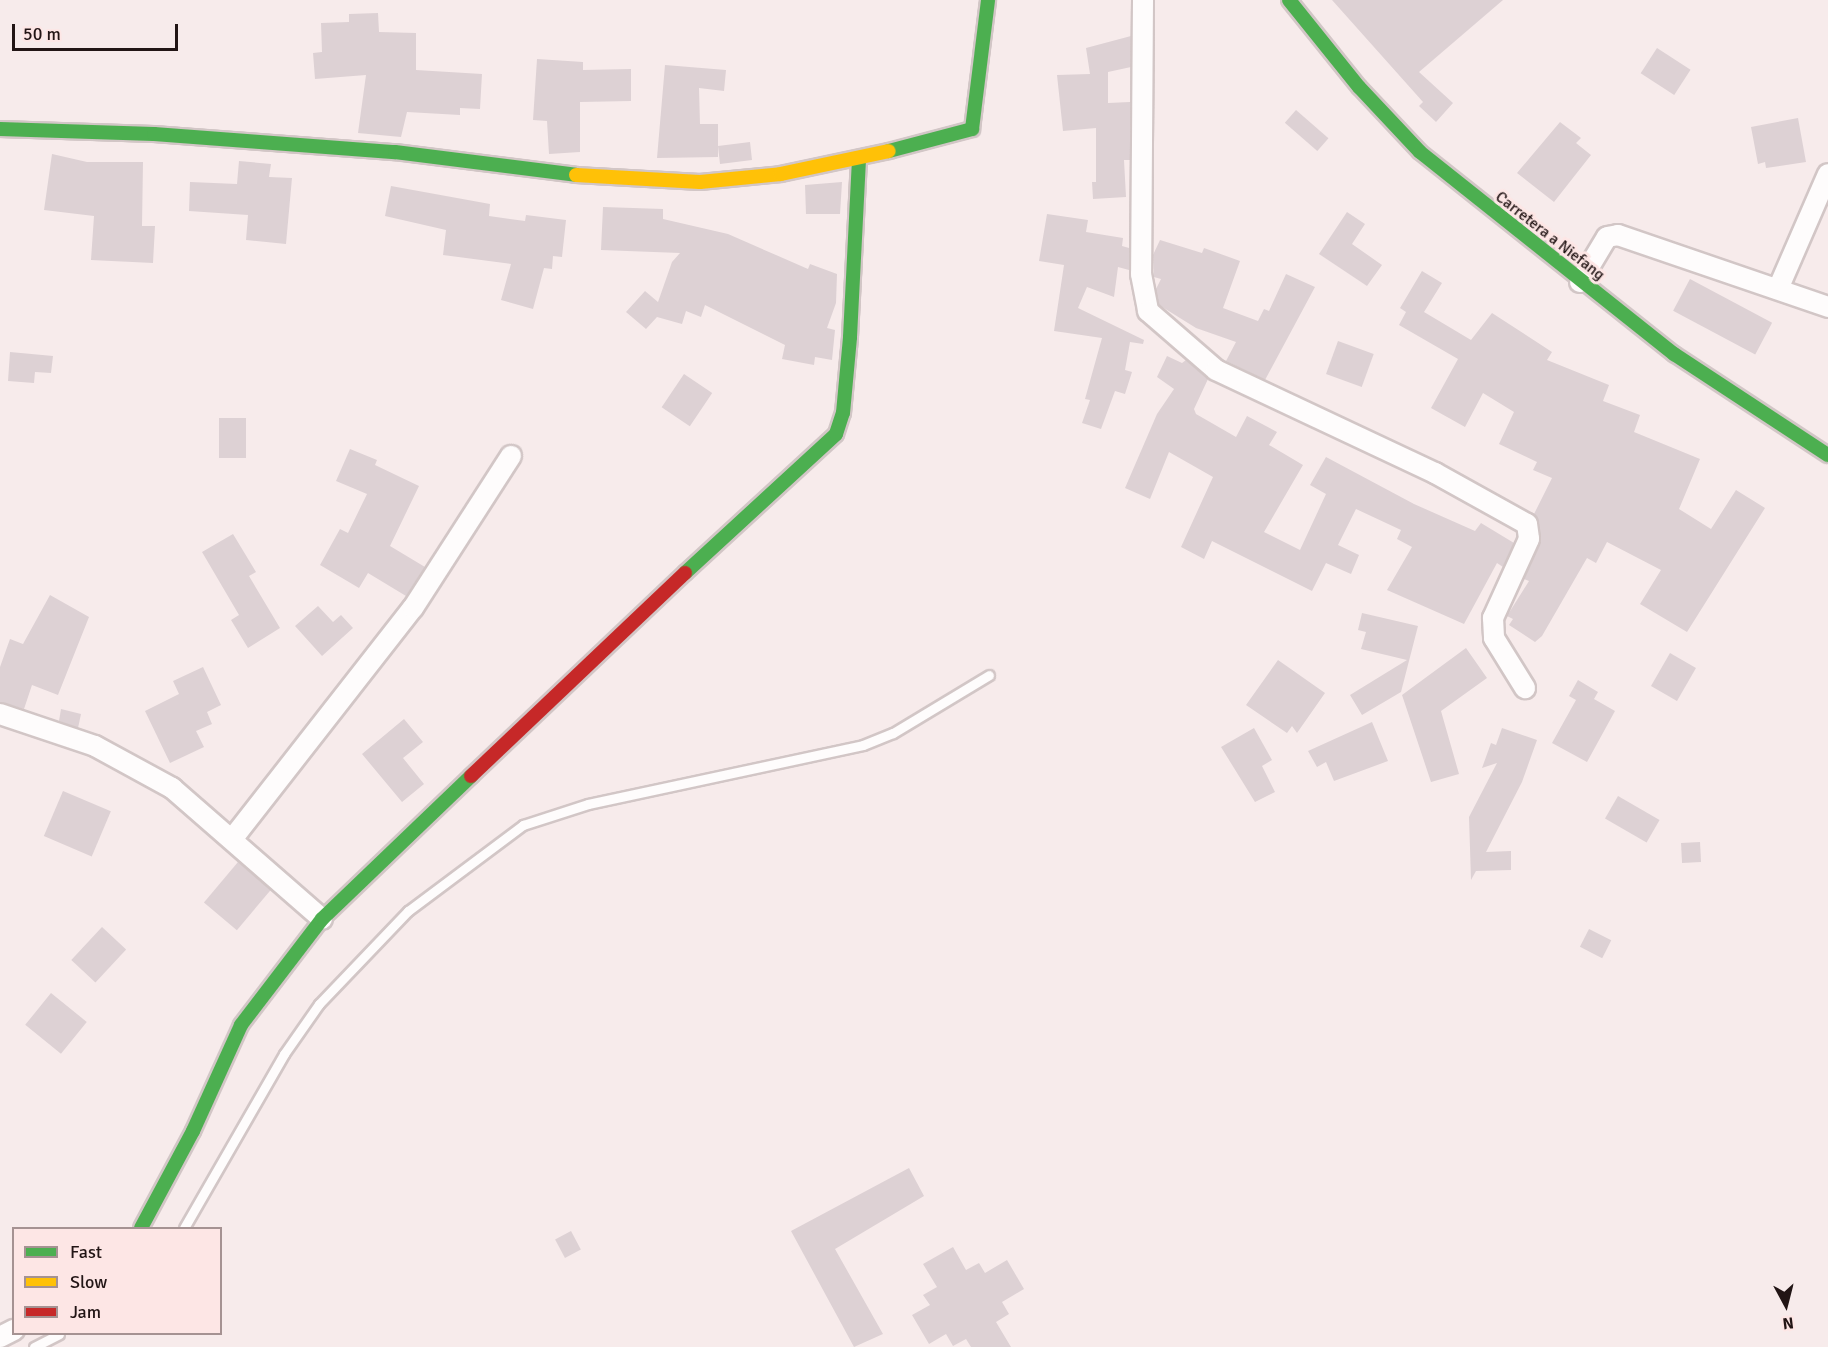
<!DOCTYPE html>
<html>
<head>
<meta charset="utf-8">
<style>
  body { margin:0 }
  #map { position:relative; width:1828px; height:1347px; overflow:hidden; background:#f7ebeb; font-family:Signika,sans-serif }
  div>[style] { position:absolute }
  .building>* { inset:0; background:#ddd1d4; transform-origin:0 0 }
  .roads { filter:drop-shadow(2px 0 #d2c6c6) drop-shadow(-2px 0 #d2c6c6) drop-shadow(0 2px #d2c6c6) drop-shadow(0 -2px #d2c6c6) }
  .lane>* { height:9px; margin:-4.5px; padding:0 4.5px; transform-origin:4.5px; border-radius:4.5px; background:#fefcfc }
  .street>* { height:20px; margin:-10px; padding:0 10px; transform-origin:10px; border-radius:10px; background:#fefcfc }
  .fast>* { height:14px; margin:-7px; padding:0 7px; transform-origin:7px; border-radius:7px; background:#4caf50 }
  .slow>* { height:14px; margin:-7px; padding:0 7px; transform-origin:7px; border-radius:7px; background:#ffc107 }
  .jam>* { height:14px; margin:-7px; padding:0 7px; transform-origin:7px; border-radius:7px; background:#c62828 }
  span { translate:-50% -50%; white-space:nowrap; text-align:center; line-height:1.15; -webkit-text-stroke:6px #fde6e5; paint-order:stroke }
  .street-label { font-size:16px; color:#221515 }
  .legend { position:absolute; left:12px; top:1227px; width:210px; height:108px; box-sizing:border-box; background:#fde6e5; border:2px solid #a59292; margin:0; padding:8px 10px; list-style:none; font-size:18px; color:#221515 }
  .legend li { display:flex; align-items:center; gap:12px; height:30px }
  .legend b { width:30px; border:2px solid #a59292 }
  .north { position:absolute; left:1756px; top:1275px; width:60px; height:60px; -webkit-text-stroke:4px #fde6e5; paint-order:stroke; rotate:173deg; font-size:16px; font-weight:700; line-height:24px; text-align:center; color:#221515 }
  .north::after { content:''; display:block; margin:auto; width:21px; height:27px; background:#221515; clip-path:polygon(50% 0,100% 100%,50% 72%,0 100%) }
  .scale { position:absolute; left:12px; top:24px; width:166px; height:27px; box-sizing:border-box; border:3px solid #221515; border-top:0; padding-left:8px; font-size:18px; line-height:21px; white-space:nowrap; color:#221515; -webkit-text-stroke:4px #fde6e5; paint-order:stroke }
</style>
</head>
<body>
<div id="map">
  <div class="building">
    <div style="clip-path:polygon(1332px 0,1503px 0,1419px 72px,1453px 103px,1436px 122px,1419px 106px,1423px 102px)"></div>
    <div style="clip-path:polygon(378px 13px,379px 32px,416px 33px,416px 70px,482px 74px,480px 109px,460px 108px,460px 115px,407px 112px,401px 137px,358px 133px,366px 75px,315px 79px,313px 53px,322px 52px,321px 23px,349px 22px,349px 14px)"></div>
    <div style="clip-path:polygon(1131px 36px,1131px 67px,1108px 72px,1108px 103px,1130px 102px,1130px 160px,1124px 160px,1126px 197px,1093px 199px,1092px 182px,1096px 182px,1096px 128px,1063px 131px,1057px 75px,1090px 74px,1086px 48px)"></div>
    <div style="left:1657px;top:48px;width:40px;height:30px;rotate:33deg"></div>
    <div style="clip-path:polygon(537px 59px,583px 62px,583px 70px,631px 69px,631px 101px,580px 102px,580px 152px,549px 154px,547px 121px,533px 120px)"></div>
    <div style="clip-path:polygon(665px 65px,726px 70px,724px 91px,699px 88px,700px 124px,718px 124px,718px 146px,750px 142px,752px 160px,720px 164px,718px 146px,718px 157px,657px 158px)"></div>
    <div style="left:1296px;top:110px;width:43px;height:17px;rotate:41deg"></div>
    <div style="clip-path:polygon(1798px 118px,1806px 162px,1766px 168px,1765px 162px,1758px 164px,1751px 127px)"></div>
    <div style="clip-path:polygon(1560px 122px,1581px 138px,1576px 143px,1591px 155px,1554px 202px,1517px 173px)"></div>
    <div style="clip-path:polygon(52px 154px,87px 162px,143px 162px,142px 226px,155px 226px,153px 263px,91px 260px,94px 216px,44px 210px)"></div>
    <div style="clip-path:polygon(239px 161px,271px 164px,269px 177px,292px 178px,286px 244px,246px 240px,248px 215px,189px 211px,190px 182px,237px 184px)"></div>
    <div style="clip-path:polygon(842px 182px,840px 214px,806px 214px,805px 185px)"></div>
    <div style="clip-path:polygon(391px 186px,490px 204px,489px 216px,525px 221px,526px 215px,566px 220px,562px 257px,553px 256px,552px 269px,544px 268px,533px 309px,501px 300px,511px 264px,443px 255px,446px 230px,385px 216px)"></div>
    <div style="clip-path:polygon(603px 207px,663px 209px,663px 219px,728px 234px,808px 269px,810px 264px,837px 274px,836px 303px,827px 328px,835px 330px,832px 360px,815px 357px,814px 365px,782px 359px,785px 345px,705px 305px,701px 317px,686px 311px,682px 324px,657px 317px,646px 329px,626px 312px,645px 291px,658px 302px,672px 262px,680px 253px,601px 250px)"></div>
    <div style="clip-path:polygon(1347px 212px,1365px 224px,1352px 244px,1382px 265px,1367px 286px,1319px 254px)"></div>
    <div style="clip-path:polygon(1047px 214px,1088px 220px,1086px 232px,1123px 238px,1122px 246px,1129px 248px,1129px 270px,1118px 267px,1114px 297px,1087px 287px,1078px 308px,1144px 340px,1143px 344px,1130px 342px,1125px 370px,1132px 372px,1125px 394px,1115px 391px,1101px 429px,1082px 423px,1090px 400px,1085px 399px,1102px 338px,1054px 331px,1064px 265px,1039px 261px)"></div>
    <div style="clip-path:polygon(1160px 240px,1202px 253px,1204px 248px,1240px 261px,1223px 308px,1258px 321px,1264px 309px,1269px 311px,1286px 274px,1315px 287px,1265px 380px,1226px 361px,1236px 342px,1196px 328px,1159px 305px,1156px 289px,1161px 279px,1154px 277px,1153px 255px)"></div>
    <div style="clip-path:polygon(1422px 271px,1442px 283px,1424px 312px,1471px 340px,1492px 313px,1552px 352px,1547px 360px,1609px 385px,1603px 401px,1640px 415px,1634px 432px,1700px 459px,1679px 509px,1711px 529px,1736px 490px,1765px 508px,1687px 632px,1640px 604px,1661px 570px,1607px 542px,1596px 563px,1587px 558px,1542px 636px,1535px 642px,1509px 625px,1513px 619px,1507px 616px,1529px 581px,1524px 579px,1540px 543px,1539px 522px,1534px 514px,1552px 478px,1533px 470px,1537px 462px,1499px 444px,1514px 412px,1483px 393px,1465px 427px,1431px 408px,1458px 359px,1399px 325px,1406px 312px,1400px 308px)"></div>
    <div style="left:1690px;top:279px;width:93px;height:36px;rotate:28deg"></div>
    <div style="left:1338px;top:341px;width:38px;height:35px;rotate:20deg"></div>
    <div style="clip-path:polygon(10px 352px,53px 356px,51px 373px,35px 372px,34px 383px,8px 381px)"></div>
    <div style="clip-path:polygon(1167px 356px,1182px 363px,1186px 360px,1208px 379px,1194px 409px,1196px 414px,1236px 437px,1247px 416px,1277px 432px,1269px 445px,1303px 465px,1264px 532px,1300px 550px,1326px 494px,1310px 485px,1326px 457px,1414px 504px,1475px 531px,1481px 523px,1514px 543px,1503px 567px,1497px 563px,1464px 624px,1387px 590px,1412px 547px,1397px 539px,1401px 530px,1356px 509px,1338px 545px,1359px 555px,1351px 574px,1326px 563px,1312px 591px,1212px 541px,1204px 559px,1181px 547px,1213px 477px,1169px 452px,1150px 499px,1125px 488px,1157px 414px,1174px 389px,1157px 377px)"></div>
    <div style="left:684px;top:374px;width:34px;height:40px;rotate:34deg"></div>
    <div style="left:219px;top:418px;width:27px;height:40px"></div>
    <div style="clip-path:polygon(350px 449px,377px 460px,375px 465px,419px 486px,390px 546px,425px 567px,406px 596px,368px 573px,359px 588px,320px 565px,340px 529px,348px 533px,367px 494px,336px 481px)"></div>
    <div style="clip-path:polygon(233px 534px,256px 572px,249px 576px,280px 628px,248px 648px,231px 620px,239px 615px,202px 552px)"></div>
    <div style="clip-path:polygon(50px 595px,89px 617px,58px 695px,32px 685px,24px 709px,0 702px,0 667px,10px 639px,23px 644px)"></div>
    <div style="clip-path:polygon(318px 606px,333px 622px,341px 615px,353px 628px,322px 656px,295px 626px)"></div>
    <div style="clip-path:polygon(1362px 613px,1418px 626px,1401px 692px,1362px 715px,1350px 695px,1407px 660px,1361px 649px,1366px 632px,1358px 630px)"></div>
    <div style="clip-path:polygon(1466px 648px,1487px 678px,1441px 711px,1459px 774px,1431px 782px,1402px 695px)"></div>
    <div style="left:1670px;top:653px;width:30px;height:38px;rotate:30deg"></div>
    <div style="clip-path:polygon(1278px 660px,1325px 693px,1297px 733px,1292px 726px,1287px 733px,1246px 705px)"></div>
    <div style="clip-path:polygon(203px 667px,221px 705px,207px 712px,212px 724px,196px 731px,204px 747px,170px 763px,145px 711px,179px 694px,173px 681px)"></div>
    <div style="clip-path:polygon(1578px 680px,1598px 692px,1594px 699px,1615px 711px,1587px 762px,1552px 743px,1576px 700px,1569px 696px)"></div>
    <div style="clip-path:polygon(61px 709px,81px 714px,78px 728px,59px 721px)"></div>
    <div style="clip-path:polygon(404px 719px,423px 742px,403px 758px,424px 784px,402px 802px,362px 754px)"></div>
    <div style="clip-path:polygon(1372px 722px,1388px 761px,1334px 781px,1326px 762px,1317px 767px,1308px 751px)"></div>
    <div style="clip-path:polygon(1254px 728px,1272px 760px,1262px 766px,1275px 792px,1255px 802px,1221px 747px)"></div>
    <div style="clip-path:polygon(1502px 728px,1537px 740px,1522px 782px,1486px 852px,1511px 851px,1511px 870px,1476px 871px,1471px 880px,1469px 817px,1497px 763px,1482px 768px,1491px 743px,1496px 745px)"></div>
    <div style="left:63px;top:791px;width:52px;height:49px;rotate:23deg"></div>
    <div style="left:1618px;top:796px;width:48px;height:26px;rotate:30deg"></div>
    <div style="left:1700px;top:842px;width:20px;height:19px;rotate:87deg"></div>
    <div style="left:238px;top:862px;width:43px;height:53px;rotate:40deg"></div>
    <div style="left:102px;top:927px;width:33px;height:45px;rotate:43deg"></div>
    <div style="left:1589px;top:929px;width:25px;height:20px;rotate:27deg"></div>
    <div style="left:51px;top:993px;width:46px;height:41px;rotate:39deg"></div>
    <div style="clip-path:polygon(909px 1168px,924px 1196px,835px 1249px,883px 1334px,854px 1347px,791px 1231px)"></div>
    <div style="left:571px;top:1231px;width:21px;height:18px;rotate:62deg"></div>
    <div style="clip-path:polygon(953px 1247px,966px 1270px,979px 1263px,985px 1273px,1007px 1260px,1024px 1289px,1002px 1302px,1009px 1314px,996px 1322px,1011px 1347px,971px 1347px,966px 1339px,953px 1346px,946px 1334px,929px 1344px,912px 1315px,930px 1305px,923px 1295px,937px 1287px,923px 1264px)"></div>
  </div>
  <div class="roads">
    <div class="lane">
      <div style="left:184px;top:1228px;width:201px;rotate:-60.1deg"></div>
      <div style="left:284px;top:1054px;width:61px;rotate:-55deg"></div>
      <div style="left:319px;top:1004px;width:129px;rotate:-46.3deg"></div>
      <div style="left:408px;top:911px;width:144px;rotate:-36.8deg"></div>
      <div style="left:523px;top:825px;width:68px;rotate:-17.9deg"></div>
      <div style="left:588px;top:804px;width:281px;rotate:-12.1deg"></div>
      <div style="left:863px;top:745px;width:32px;rotate:-22deg"></div>
      <div style="left:893px;top:733px;width:112px;rotate:-31.1deg"></div>
      <div style="left:34px;top:1347px;width:28px;rotate:-27deg"></div>
    </div>
    <div class="street">
      <div style="left:1143px;top:0;width:274px;rotate:90.4deg"></div>
      <div style="left:1141px;top:274px;width:38px;rotate:79deg"></div>
      <div style="left:1148px;top:311px;width:90px;rotate:40.9deg"></div>
      <div style="left:1216px;top:370px;width:242px;rotate:25.2deg"></div>
      <div style="left:1435px;top:473px;width:105px;rotate:29deg"></div>
      <div style="left:1527px;top:524px;width:15px;rotate:82deg"></div>
      <div style="left:1529px;top:539px;width:87px;rotate:114.5deg"></div>
      <div style="left:1493px;top:618px;width:20px;rotate:87deg"></div>
      <div style="left:1494px;top:638px;width:59px;rotate:58.2deg"></div>
      <div style="left:1580px;top:282px;width:52px;rotate:-59deg"></div>
      <div style="left:1607px;top:237px;width:11px;rotate:-10deg"></div>
      <div style="left:1618px;top:235px;width:222px;rotate:18.9deg"></div>
      <div style="left:1778px;top:289px;width:125px;rotate:-66.5deg"></div>
      <div style="left:0;top:714px;width:100px;rotate:18.6deg"></div>
      <div style="left:95px;top:746px;width:88px;rotate:28.6deg"></div>
      <div style="left:172px;top:788px;width:199px;rotate:41.1deg"></div>
      <div style="left:233px;top:838px;width:292px;rotate:-52deg"></div>
      <div style="left:413px;top:608px;width:181px;rotate:-57.2deg"></div>
      <div style="left:0;top:1337px;width:16px;rotate:-27deg"></div>
    </div>
    <div class="fast">
      <div style="left:1289px;top:0;width:112px;rotate:51.2deg"></div>
      <div style="left:1359px;top:87px;width:89px;rotate:46.8deg"></div>
      <div style="left:1420px;top:152px;width:325px;rotate:38.5deg"></div>
      <div style="left:1674px;top:354px;width:184px;rotate:33.3deg"></div>
      <div style="left:0;top:129px;width:154px;rotate:1.9deg"></div>
      <div style="left:154px;top:134px;width:242px;rotate:4.3deg"></div>
      <div style="left:395px;top:152px;width:182px;rotate:7.2deg"></div>
      <div style="left:889px;top:151px;width:86px;rotate:-14.8deg"></div>
      <div style="left:972px;top:129px;width:130px;rotate:-82.9deg"></div>
      <div style="left:685px;top:573px;width:205px;rotate:-42.6deg"></div>
      <div style="left:836px;top:434px;width:22px;rotate:-72deg"></div>
      <div style="left:843px;top:413px;width:76px;rotate:-84.7deg"></div>
      <div style="left:850px;top:337px;width:178px;rotate:-87.1deg"></div>
      <div style="left:141px;top:1228px;width:110px;rotate:-61.8deg"></div>
      <div style="left:193px;top:1131px;width:116px;rotate:-65.6deg"></div>
      <div style="left:241px;top:1025px;width:133px;rotate:-52.6deg"></div>
      <div style="left:322px;top:919px;width:207px;rotate:-43.8deg"></div>
    </div>
    <div class="slow">
      <div style="left:576px;top:175px;width:124px;rotate:3.2deg"></div>
      <div style="left:700px;top:182px;width:81px;rotate:-5.6deg"></div>
      <div style="left:781px;top:174px;width:110px;rotate:-12deg"></div>
    </div>
    <div class="jam">
      <div style="left:471px;top:776px;width:295px;rotate:-43.5deg"></div>
    </div>
  </div>
  <div class="street-label">
    <span style="left:1550px;top:236px;rotate:38deg">Carretera a Niefang</span>
  </div>
  <ul class="legend">
  <li><b style="height:8px;background:#4caf50"></b>Fast</li>
  <li><b style="height:8px;background:#ffc107"></b>Slow</li>
  <li><b style="height:8px;background:#c62828"></b>Jam</li>
  </ul>
  <div class="north">N</div>
  <div class="scale">50 m</div>
</div>
</body>
</html>
